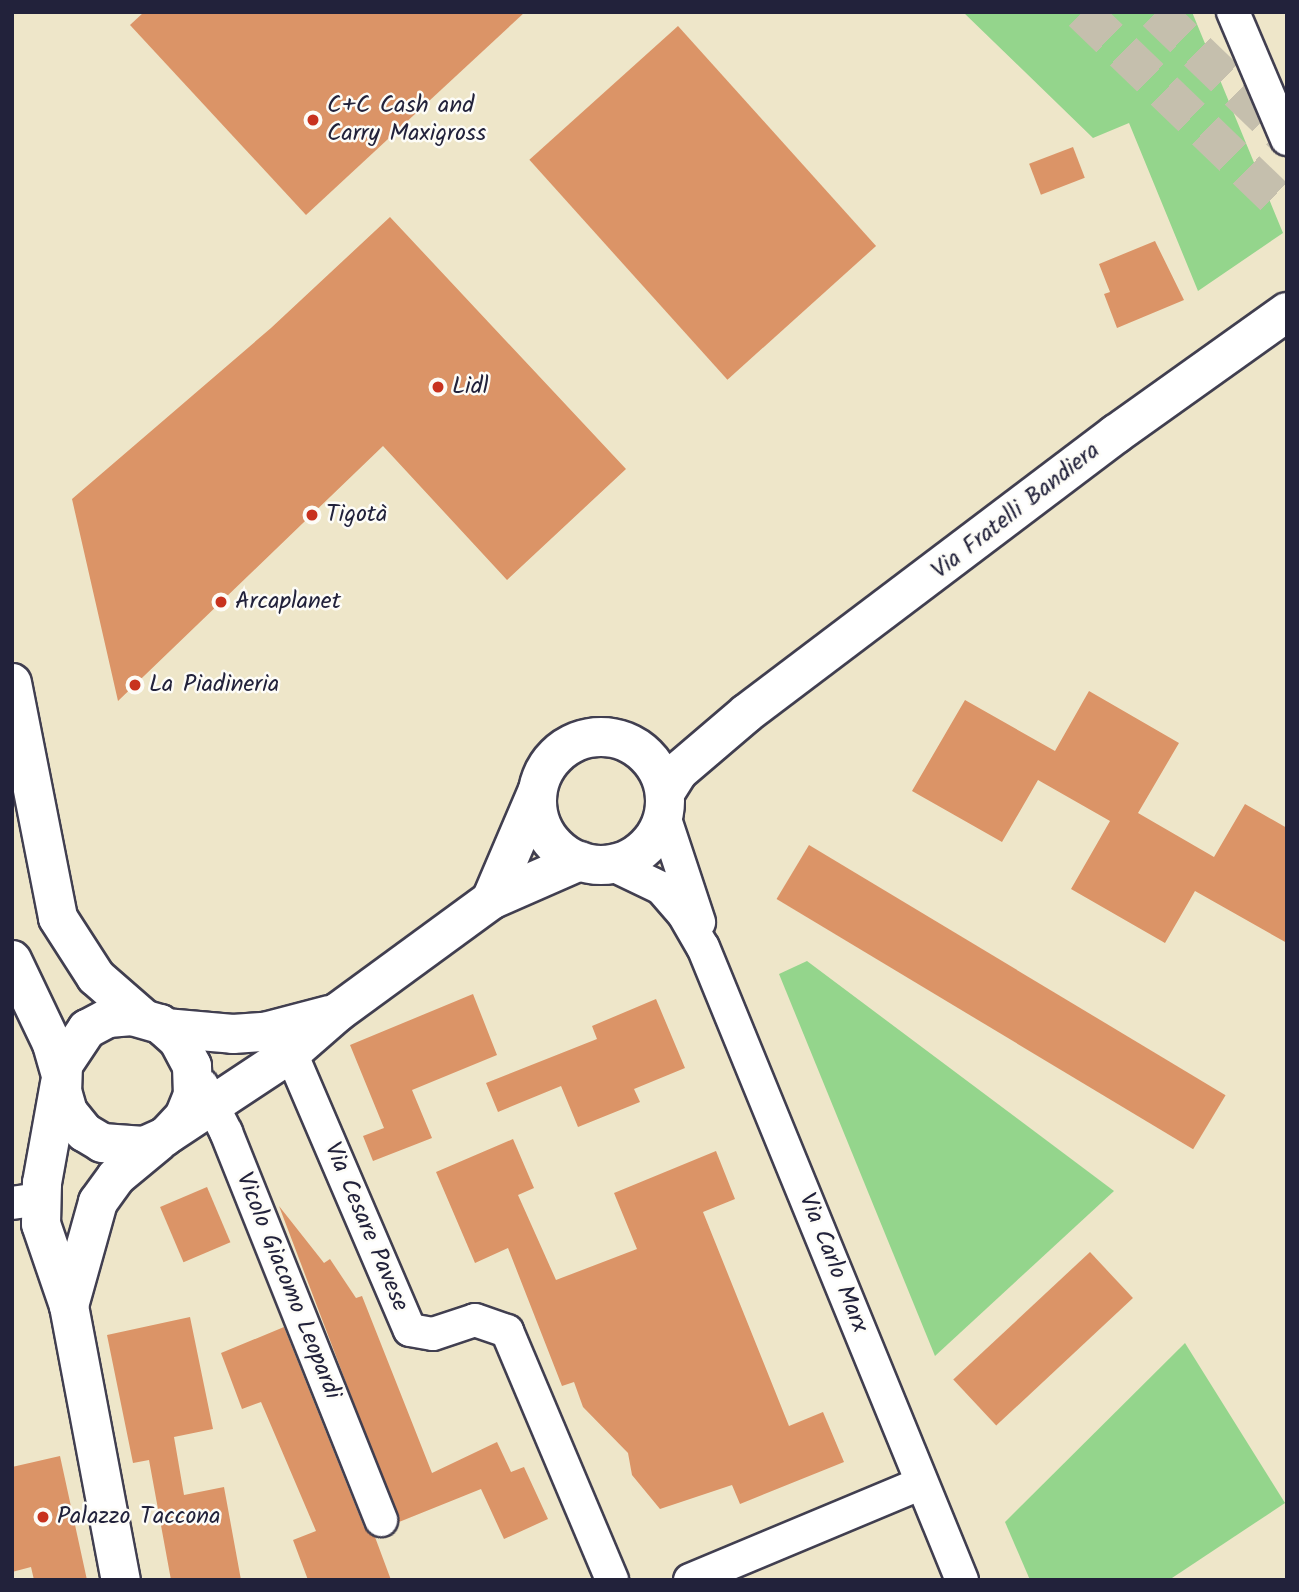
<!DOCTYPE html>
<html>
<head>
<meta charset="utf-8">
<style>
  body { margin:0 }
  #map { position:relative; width:1299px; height:1592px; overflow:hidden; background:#eee6c9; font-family:Kalam,sans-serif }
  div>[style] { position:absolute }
  .green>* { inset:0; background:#94d58c }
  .building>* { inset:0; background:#db9467; transform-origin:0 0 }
  .motorway-tunnel>* { height:38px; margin-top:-19px; transform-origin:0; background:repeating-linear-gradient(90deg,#c5bfad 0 38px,transparent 0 57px) }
  .roads { filter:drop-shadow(2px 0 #413f50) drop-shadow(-2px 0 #413f50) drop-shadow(0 2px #413f50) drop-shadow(0 -2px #413f50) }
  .minor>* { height:32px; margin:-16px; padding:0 16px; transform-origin:16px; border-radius:16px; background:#fff }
  .tertiary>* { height:38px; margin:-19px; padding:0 19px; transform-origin:19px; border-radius:19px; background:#fff }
  .tertiary>.ring { margin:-19px; padding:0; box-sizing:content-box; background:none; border:38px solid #fff; border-radius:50% }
  .dots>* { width:19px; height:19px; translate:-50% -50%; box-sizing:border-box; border:4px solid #fdfcf7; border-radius:50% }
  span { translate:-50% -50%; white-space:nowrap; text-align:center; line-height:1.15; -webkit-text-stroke:5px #fdfcf7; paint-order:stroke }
  .poi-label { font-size:24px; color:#22223b }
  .left { translate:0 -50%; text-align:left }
  .street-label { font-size:24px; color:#22223b }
  .frame { position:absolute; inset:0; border:14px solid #22223b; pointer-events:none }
</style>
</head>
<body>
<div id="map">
  <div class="green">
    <div style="clip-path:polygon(963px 12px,1192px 12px,1283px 233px,1198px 291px,1129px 123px,1093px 138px)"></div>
    <div style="clip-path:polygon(807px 961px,1114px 1191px,935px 1356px,779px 974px)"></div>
    <div style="clip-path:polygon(1185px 1343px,1285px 1503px,1169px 1580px,1030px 1580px,1005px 1522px)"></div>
  </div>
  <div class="building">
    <div style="clip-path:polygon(144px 12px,525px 12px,306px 215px,130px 25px)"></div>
    <div style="left:678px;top:26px;width:296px;height:200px;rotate:48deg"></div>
    <div style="left:1073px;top:147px;width:33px;height:47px;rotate:69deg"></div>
    <div style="clip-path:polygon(390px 217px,626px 469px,507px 580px,383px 446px,118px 701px,72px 499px,271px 328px)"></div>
    <div style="clip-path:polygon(1155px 241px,1184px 300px,1117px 328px,1104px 294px,1110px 292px,1099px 264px)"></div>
    <div style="clip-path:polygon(1089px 691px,1179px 743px,1138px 813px,1214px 857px,1245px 804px,1287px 828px,1287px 943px,1195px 891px,1165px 943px,1071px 889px,1110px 821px,1038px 780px,1002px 842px,912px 791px,965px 700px,1055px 751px)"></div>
    <div style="left:809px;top:845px;width:486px;height:63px;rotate:31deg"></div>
    <div style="clip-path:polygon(473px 994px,497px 1055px,412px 1090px,432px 1138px,373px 1161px,363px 1136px,384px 1128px,350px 1045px)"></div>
    <div style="clip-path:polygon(656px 999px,685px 1068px,634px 1089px,640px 1102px,578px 1127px,561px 1086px,498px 1112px,486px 1083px,597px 1039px,592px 1026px)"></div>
    <div style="clip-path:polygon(513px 1139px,534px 1188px,518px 1195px,556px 1280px,637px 1249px,614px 1193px,716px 1151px,735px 1199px,703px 1212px,789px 1426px,823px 1412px,844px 1462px,740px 1504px,732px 1485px,660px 1509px,632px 1475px,628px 1453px,583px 1407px,574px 1382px,562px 1386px,508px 1248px,475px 1263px,436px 1172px)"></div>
    <div style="left:207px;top:1187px;width:60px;height:51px;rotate:67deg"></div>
    <div style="clip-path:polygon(279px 1206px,324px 1263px,330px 1259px,356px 1298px,362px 1296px,432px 1473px,497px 1442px,511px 1472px,524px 1467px,548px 1519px,504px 1539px,481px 1489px,399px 1522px)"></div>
    <div style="left:1090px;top:1252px;width:63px;height:187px;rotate:47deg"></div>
    <div style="clip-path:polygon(190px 1317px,213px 1429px,174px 1437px,184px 1495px,224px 1487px,241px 1580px,171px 1580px,149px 1460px,133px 1463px,107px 1335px)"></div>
    <div style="clip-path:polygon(284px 1327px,364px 1527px,375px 1537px,391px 1580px,308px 1580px,293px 1540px,316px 1531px,261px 1402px,242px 1409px,221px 1353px)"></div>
    <div style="clip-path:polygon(60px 1456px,87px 1580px,34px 1580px,31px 1567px,12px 1572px,12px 1467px)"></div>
  </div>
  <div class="motorway-tunnel">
    <div style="left:1082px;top:12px;width:284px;rotate:43.9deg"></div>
    <div style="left:1156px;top:12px;width:182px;rotate:43.9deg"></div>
  </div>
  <div class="roads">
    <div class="minor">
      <div style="left:1233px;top:12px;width:138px;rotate:67deg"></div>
      <div style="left:664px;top:816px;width:112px;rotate:71.7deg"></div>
      <div style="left:611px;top:864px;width:55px;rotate:25.6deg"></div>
      <div style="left:661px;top:888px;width:33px;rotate:49deg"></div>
      <div style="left:683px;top:913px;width:39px;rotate:60deg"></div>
      <div style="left:703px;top:947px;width:684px;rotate:67.75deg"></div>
      <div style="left:291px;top:1053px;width:301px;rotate:66.8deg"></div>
      <div style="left:410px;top:1330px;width:23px;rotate:10deg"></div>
      <div style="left:433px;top:1334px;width:44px;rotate:-18.4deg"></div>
      <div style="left:475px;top:1320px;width:34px;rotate:19deg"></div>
      <div style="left:507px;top:1331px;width:270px;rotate:67.1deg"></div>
      <div style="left:202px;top:1085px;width:53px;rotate:62.9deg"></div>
      <div style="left:226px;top:1132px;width:418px;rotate:68.2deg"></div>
      <div style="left:12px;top:1203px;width:28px;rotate:-8deg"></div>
      <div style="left:690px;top:1580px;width:251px;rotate:-22.7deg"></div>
    </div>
    <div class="tertiary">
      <div style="left:12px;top:683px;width:239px;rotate:78.9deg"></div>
      <div style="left:58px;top:918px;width:70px;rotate:57.2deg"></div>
      <div style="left:96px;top:977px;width:62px;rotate:41.1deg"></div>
      <div class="ring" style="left:537px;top:737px;width:90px;height:90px"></div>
      <div style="left:665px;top:793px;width:26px;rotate:-58deg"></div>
      <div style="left:679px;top:771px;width:89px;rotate:-40.5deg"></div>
      <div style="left:747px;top:713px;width:463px;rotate:-37.1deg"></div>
      <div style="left:1116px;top:434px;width:210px;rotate:-35.5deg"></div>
      <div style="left:491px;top:900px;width:117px;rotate:-66.9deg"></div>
      <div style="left:12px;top:960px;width:93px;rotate:64.5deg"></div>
      <div style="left:52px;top:1044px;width:33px;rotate:74deg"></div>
      <div style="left:165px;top:1028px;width:68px;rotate:5deg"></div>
      <div style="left:233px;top:1034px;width:32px;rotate:-4deg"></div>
      <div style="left:265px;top:1032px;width:67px;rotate:-14.7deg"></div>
      <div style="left:60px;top:1083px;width:102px;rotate:100.2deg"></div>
      <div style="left:42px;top:1183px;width:41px;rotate:91.4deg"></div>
      <div style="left:41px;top:1224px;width:87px;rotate:71.1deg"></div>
      <div style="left:69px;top:1306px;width:279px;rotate:79.3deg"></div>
      <div style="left:168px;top:1134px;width:23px;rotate:-47deg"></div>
      <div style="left:184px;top:1117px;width:24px;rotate:-68deg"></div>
      <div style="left:193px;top:1095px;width:29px;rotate:-92deg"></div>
      <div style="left:192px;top:1066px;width:30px;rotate:-118deg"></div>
      <div style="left:178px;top:1040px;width:24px;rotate:-138deg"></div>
      <div style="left:160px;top:1024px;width:29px;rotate:-164deg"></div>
      <div style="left:132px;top:1016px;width:24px;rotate:175deg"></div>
      <div style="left:108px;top:1018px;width:24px;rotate:152deg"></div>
      <div style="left:87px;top:1029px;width:43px;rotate:123.7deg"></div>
      <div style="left:63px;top:1065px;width:26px;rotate:92deg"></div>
      <div style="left:62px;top:1091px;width:22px;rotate:74deg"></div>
      <div style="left:68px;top:1112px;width:26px;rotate:51deg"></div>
      <div style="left:84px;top:1132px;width:21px;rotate:31deg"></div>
      <div style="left:102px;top:1143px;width:42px;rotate:4.1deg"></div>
      <div style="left:144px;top:1146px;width:22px;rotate:-24deg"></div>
      <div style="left:164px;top:1137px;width:152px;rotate:-33.5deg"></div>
      <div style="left:291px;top:1053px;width:62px;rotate:-41.1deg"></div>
      <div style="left:338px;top:1012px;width:190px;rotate:-36.2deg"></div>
      <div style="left:491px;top:900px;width:97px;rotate:-23.7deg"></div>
      <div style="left:69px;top:1306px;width:108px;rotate:-74.4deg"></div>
      <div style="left:98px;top:1202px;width:31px;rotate:-54deg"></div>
      <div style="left:116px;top:1177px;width:55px;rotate:-39.8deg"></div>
    </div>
  </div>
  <div class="dots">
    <div style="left:313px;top:120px;background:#c8321e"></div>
    <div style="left:438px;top:387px;background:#c8321e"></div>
    <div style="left:312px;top:515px;background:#c8321e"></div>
    <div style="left:221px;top:602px;background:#c8321e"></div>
    <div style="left:135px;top:685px;background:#c8321e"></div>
    <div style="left:43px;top:1517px;background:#c8321e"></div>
  </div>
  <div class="poi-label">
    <span class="left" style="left:327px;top:120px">C+C Cash and<br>Carry Maxigross</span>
    <span class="left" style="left:452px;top:387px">Lidl</span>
    <span class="left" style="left:326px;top:515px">Tigotà</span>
    <span class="left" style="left:235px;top:602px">Arcaplanet</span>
    <span class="left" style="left:149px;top:685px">La Piadineria</span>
    <span class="left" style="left:57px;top:1517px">Palazzo Taccona</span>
  </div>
  <div class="street-label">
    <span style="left:1016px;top:511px;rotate:-38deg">Via Fratelli Bandiera</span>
    <span style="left:366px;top:1227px;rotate:67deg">Via Cesare Pavese</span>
    <span style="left:833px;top:1263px;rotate:68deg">Via Carlo Marx</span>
    <span style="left:288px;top:1286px;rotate:68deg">Vicolo Giacomo Leopardi</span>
  </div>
  <div class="frame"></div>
</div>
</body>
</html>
